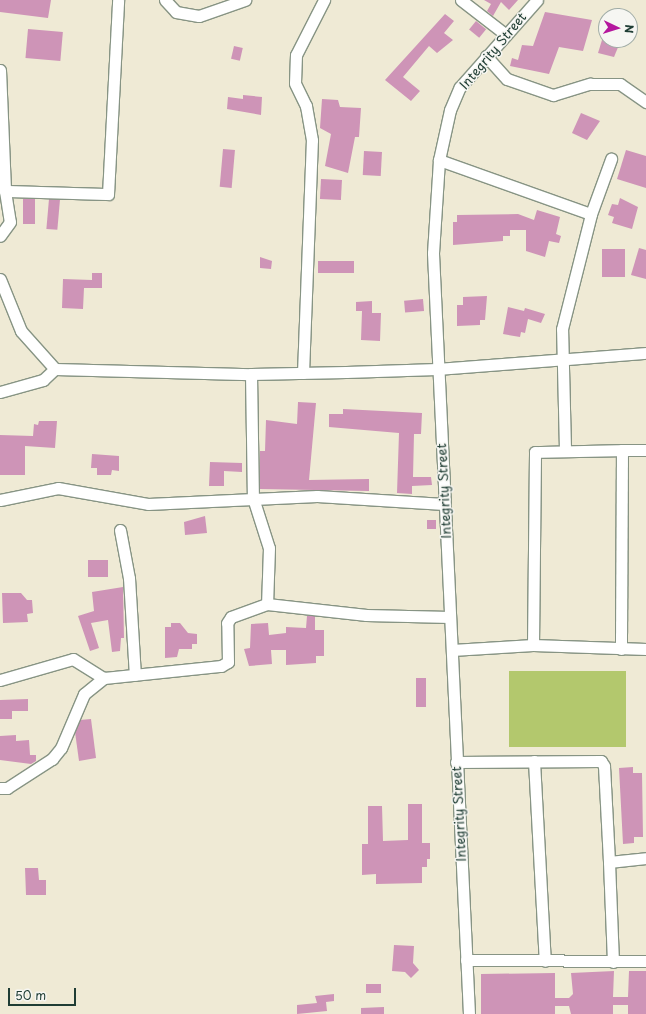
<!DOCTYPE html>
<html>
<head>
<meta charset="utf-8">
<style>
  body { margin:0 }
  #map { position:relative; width:646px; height:1014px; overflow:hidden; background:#efead5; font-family:"Playpen Sans",sans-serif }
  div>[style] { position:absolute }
  .green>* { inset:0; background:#b3c86d; transform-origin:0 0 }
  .building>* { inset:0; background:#ce94b7; transform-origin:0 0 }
  .roads { filter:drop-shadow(1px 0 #879484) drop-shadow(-1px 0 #879484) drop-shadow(0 1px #879484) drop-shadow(0 -1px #879484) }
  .street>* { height:11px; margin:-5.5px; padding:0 5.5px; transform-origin:5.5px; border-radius:5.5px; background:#fff }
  span { translate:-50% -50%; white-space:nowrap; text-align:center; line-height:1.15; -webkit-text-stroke:3px #f6f6f2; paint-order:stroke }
  .street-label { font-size:13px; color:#1f3d34 }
  .north { position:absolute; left:598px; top:8px; width:40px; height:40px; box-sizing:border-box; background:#f6f6f2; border:1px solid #a0aca6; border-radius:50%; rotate:94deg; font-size:11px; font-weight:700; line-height:16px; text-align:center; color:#1f3d34 }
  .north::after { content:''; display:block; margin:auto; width:14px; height:18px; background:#b5179e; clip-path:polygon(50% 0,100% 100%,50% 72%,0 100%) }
  .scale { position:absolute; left:8px; top:988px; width:68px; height:18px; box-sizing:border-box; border:2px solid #1f3d34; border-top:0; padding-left:5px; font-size:12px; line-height:14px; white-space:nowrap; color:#1f3d34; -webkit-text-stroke:3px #f6f6f2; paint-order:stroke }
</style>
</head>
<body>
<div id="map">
  <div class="green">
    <div style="left:509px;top:671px;width:117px;height:76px"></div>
  </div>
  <div class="building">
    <div style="clip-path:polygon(0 0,51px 0,48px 18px,0 12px)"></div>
    <div style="clip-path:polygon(484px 0,518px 0,509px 10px,501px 2px,493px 16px,487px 11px,491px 4px)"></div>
    <div style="clip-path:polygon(545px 12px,592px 20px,583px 51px,559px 47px,549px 74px,510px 66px,512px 58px,518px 60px,522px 45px,533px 46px)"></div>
    <div style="clip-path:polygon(445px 14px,454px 21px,444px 33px,453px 40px,437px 53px,429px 46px,403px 77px,420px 91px,411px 101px,385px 80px)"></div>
    <div style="left:476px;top:21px;width:13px;height:11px;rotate:39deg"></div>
    <div style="left:28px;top:29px;width:35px;height:29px;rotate:5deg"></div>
    <div style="clip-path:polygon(602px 40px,621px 40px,614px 57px,598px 53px)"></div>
    <div style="left:234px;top:46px;width:9px;height:13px;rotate:13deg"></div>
    <div style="clip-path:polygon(243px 95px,262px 97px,261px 115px,227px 109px,228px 97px,243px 99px)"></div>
    <div style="clip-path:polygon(322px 99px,338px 100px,340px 107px,361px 108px,359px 137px,355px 137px,348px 173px,325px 166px,331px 134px,320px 128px)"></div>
    <div style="clip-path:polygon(581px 113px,600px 121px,587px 140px,572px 133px)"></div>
    <div style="left:223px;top:149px;width:12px;height:38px;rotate:5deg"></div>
    <div style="clip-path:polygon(626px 150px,646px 156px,646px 188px,617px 179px)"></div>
    <div style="left:364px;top:151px;width:18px;height:24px;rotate:3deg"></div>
    <div style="left:321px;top:179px;width:21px;height:20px;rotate:3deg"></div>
    <div style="clip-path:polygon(620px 198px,638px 207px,632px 229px,612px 223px,614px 217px,608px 215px,612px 204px,618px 205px)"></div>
    <div style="left:23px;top:199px;width:12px;height:25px"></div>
    <div style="left:49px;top:199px;width:11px;height:30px;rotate:5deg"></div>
    <div style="clip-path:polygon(537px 210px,560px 217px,556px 234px,561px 236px,559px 243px,549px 241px,545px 257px,526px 251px,526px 230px,510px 230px,510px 236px,503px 236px,503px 241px,453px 245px,453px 222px,457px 222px,457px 215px,518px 214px,534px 220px)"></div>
    <div style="clip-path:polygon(639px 248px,646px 250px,646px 279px,631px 275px)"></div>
    <div style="left:602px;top:249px;width:23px;height:28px"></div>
    <div style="clip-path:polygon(260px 257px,272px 261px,271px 269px,260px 268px)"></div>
    <div style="left:318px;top:261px;width:36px;height:12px"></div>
    <div style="clip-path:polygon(92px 273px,102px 273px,102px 288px,84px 288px,83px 309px,62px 308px,63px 279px,92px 280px)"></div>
    <div style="clip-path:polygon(487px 296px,485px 320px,480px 320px,480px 325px,457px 326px,457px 305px,463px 305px,463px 297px)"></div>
    <div style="left:423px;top:299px;width:12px;height:19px;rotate:85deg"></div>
    <div style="clip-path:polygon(372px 301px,372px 313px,381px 313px,380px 341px,361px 340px,362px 311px,356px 311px,356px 302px)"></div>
    <div style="clip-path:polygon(508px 307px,524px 311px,525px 308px,545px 314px,541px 323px,528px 319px,525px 333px,521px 332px,520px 337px,503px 334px)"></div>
    <div style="clip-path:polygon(298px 402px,316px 403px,309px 480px,369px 479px,369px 491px,260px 489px,260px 451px,265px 451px,266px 420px,297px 424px)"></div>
    <div style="clip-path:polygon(343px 409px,422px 413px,421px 434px,414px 434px,413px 477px,431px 477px,432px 485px,412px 486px,412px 494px,397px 493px,399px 433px,329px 427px,329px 414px,343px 414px)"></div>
    <div style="clip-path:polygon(39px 421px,57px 421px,55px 448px,25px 446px,25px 475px,0 475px,0 435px,33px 436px,34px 424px,38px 425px)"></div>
    <div style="clip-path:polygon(92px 454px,119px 456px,119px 471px,112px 470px,111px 475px,97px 475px,97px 468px,91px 468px)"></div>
    <div style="clip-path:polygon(210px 462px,242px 463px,242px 472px,224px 471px,224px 486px,209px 486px)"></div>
    <div style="clip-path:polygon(205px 516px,207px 533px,185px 535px,184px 522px)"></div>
    <div style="left:427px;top:520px;width:9px;height:9px"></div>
    <div style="left:88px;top:560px;width:20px;height:17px"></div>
    <div style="clip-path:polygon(123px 587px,124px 638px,121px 638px,120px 651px,112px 652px,108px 620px,91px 623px,99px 648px,90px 651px,78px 616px,94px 611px,92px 592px)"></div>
    <div style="clip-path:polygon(2px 593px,21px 593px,27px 600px,32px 600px,33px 613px,27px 614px,28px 622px,3px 623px)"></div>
    <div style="clip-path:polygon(307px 616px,315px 616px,315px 630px,324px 630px,324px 656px,316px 656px,316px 663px,286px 665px,286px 650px,271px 650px,272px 664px,249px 666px,244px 649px,250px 648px,251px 624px,268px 623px,269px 635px,286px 633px,286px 627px,306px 628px)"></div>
    <div style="clip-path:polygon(171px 623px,180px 623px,188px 633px,197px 634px,197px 644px,192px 644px,192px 649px,179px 649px,177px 657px,165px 658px,165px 627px,171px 627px)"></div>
    <div style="left:416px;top:678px;width:10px;height:29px"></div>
    <div style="clip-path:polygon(28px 699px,28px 711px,12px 711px,12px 719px,0 719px,0 700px)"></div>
    <div style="clip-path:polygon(91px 719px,96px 758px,79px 761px,75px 732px,80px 720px)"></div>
    <div style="clip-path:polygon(16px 735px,16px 741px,29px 740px,30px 755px,36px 755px,36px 761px,31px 764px,0 760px,0 736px)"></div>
    <div style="clip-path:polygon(633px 767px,633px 773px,642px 773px,643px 837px,634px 837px,634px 843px,623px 844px,619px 768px)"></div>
    <div style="clip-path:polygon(408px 804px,422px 804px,422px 843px,430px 843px,430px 859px,427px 859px,427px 867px,422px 867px,422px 883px,376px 884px,376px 874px,362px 875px,362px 844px,368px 844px,368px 806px,382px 806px,383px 841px,408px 840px)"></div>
    <div style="clip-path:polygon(25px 868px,38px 868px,39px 880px,46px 880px,46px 895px,26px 895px)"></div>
    <div style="clip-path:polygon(394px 945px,414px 946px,413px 963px,419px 970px,411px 978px,405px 972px,392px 971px)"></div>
    <div style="clip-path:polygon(614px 971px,613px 997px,628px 997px,629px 971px,646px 971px,646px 1014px,628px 1014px,628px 1005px,613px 1005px,613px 1014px,571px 1014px,569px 1006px,555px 1006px,555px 1014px,481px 1014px,481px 974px,555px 973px,555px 998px,569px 998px,573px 994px,571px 973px)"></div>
    <div style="left:366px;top:984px;width:15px;height:9px"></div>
    <div style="clip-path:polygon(334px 994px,334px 1001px,326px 1002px,327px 1011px,297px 1014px,297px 1005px,317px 1003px,315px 996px)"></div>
    <div style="clip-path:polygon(384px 1007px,384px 1014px,361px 1014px,361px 1008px)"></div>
  </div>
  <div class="roads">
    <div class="street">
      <div style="left:165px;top:0;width:16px;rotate:47deg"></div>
      <div style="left:176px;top:12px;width:23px;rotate:10deg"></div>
      <div style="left:199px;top:16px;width:49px;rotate:-19.2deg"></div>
      <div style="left:461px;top:0;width:56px;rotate:37.7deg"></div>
      <div style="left:486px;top:56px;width:31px;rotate:48deg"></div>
      <div style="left:507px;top:79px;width:49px;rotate:19.2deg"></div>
      <div style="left:553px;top:95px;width:39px;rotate:-17deg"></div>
      <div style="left:590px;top:84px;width:30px"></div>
      <div style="left:620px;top:84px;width:32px;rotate:35deg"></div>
      <div style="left:0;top:70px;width:121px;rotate:87.6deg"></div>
      <div style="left:5px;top:191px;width:31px;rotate:81deg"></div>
      <div style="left:10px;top:222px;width:17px;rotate:126deg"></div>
      <div style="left:439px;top:160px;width:161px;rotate:19.6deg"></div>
      <div style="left:5px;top:191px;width:103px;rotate:1.7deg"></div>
      <div style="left:108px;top:194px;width:194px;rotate:-87deg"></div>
      <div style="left:0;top:279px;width:56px;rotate:68deg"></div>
      <div style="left:21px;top:331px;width:51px;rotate:48.2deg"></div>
      <div style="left:55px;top:369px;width:196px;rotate:1.5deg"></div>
      <div style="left:251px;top:374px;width:95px;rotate:-1.2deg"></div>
      <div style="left:346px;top:372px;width:91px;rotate:-1.9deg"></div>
      <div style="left:437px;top:369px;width:210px;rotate:-4.4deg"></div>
      <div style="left:303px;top:373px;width:233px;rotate:-87.8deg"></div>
      <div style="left:312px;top:140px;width:35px;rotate:-100deg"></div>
      <div style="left:306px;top:106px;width:25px;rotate:-116deg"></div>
      <div style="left:295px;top:83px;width:28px;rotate:-88deg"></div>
      <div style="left:296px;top:55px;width:62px;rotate:-63deg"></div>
      <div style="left:251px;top:374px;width:124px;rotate:89.1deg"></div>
      <div style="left:253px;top:498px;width:52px;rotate:72.3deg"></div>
      <div style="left:269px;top:548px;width:56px;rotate:92deg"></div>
      <div style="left:0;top:392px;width:45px;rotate:-15.6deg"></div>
      <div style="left:43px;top:380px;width:16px;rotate:-43deg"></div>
      <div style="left:565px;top:449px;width:120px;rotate:-91.4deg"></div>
      <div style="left:562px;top:329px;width:119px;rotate:-75.8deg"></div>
      <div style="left:591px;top:214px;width:59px;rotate:-70deg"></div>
      <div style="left:622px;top:450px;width:24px"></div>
      <div style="left:0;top:500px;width:59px;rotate:-11.7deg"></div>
      <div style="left:58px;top:488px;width:91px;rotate:10.1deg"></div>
      <div style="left:148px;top:504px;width:169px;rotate:-2.7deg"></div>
      <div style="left:317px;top:496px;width:127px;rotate:3.6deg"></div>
      <div style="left:120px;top:530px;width:49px;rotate:79.4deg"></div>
      <div style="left:129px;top:578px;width:97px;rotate:86.5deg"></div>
      <div style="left:533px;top:645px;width:193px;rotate:-89.4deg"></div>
      <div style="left:535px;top:452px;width:87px;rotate:-1.3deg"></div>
      <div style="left:622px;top:450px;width:199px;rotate:90.3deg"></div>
      <div style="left:452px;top:650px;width:81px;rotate:-3.5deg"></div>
      <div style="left:533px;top:645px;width:113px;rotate:2deg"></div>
      <div style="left:0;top:680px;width:76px;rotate:-16deg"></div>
      <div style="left:73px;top:659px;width:36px;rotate:32deg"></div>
      <div style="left:534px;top:761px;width:200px;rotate:86.9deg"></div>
      <div style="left:456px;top:762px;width:145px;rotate:-0.4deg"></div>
      <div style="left:601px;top:761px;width:6px;rotate:59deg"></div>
      <div style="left:604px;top:766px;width:96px;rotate:87deg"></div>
      <div style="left:0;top:788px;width:7px"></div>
      <div style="left:7px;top:788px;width:54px;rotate:-32.8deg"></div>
      <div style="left:52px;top:759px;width:14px;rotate:-51deg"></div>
      <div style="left:61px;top:748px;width:59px;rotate:-66.9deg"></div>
      <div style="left:84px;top:694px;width:26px;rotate:-39deg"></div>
      <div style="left:104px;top:678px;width:118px;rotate:-5.9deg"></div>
      <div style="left:221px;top:666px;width:8px;rotate:-30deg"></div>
      <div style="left:228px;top:662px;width:39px;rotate:-91deg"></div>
      <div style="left:227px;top:623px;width:7px;rotate:-56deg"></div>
      <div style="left:231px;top:617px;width:38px;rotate:-20deg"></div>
      <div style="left:267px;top:604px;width:100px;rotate:6.3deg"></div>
      <div style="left:366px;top:615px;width:84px;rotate:1.4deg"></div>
      <div style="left:466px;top:960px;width:180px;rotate:0.3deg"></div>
      <div style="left:613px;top:962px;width:100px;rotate:-92.3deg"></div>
      <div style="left:609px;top:862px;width:37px;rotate:-6deg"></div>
      <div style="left:469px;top:1014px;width:762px;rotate:-92.71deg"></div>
      <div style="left:433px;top:253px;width:93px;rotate:-86.3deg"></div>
      <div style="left:439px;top:160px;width:51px;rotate:-77.6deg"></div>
      <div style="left:450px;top:110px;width:25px;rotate:-67deg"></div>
      <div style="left:460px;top:87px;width:116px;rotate:-48.5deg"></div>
    </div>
  </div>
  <div class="street-label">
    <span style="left:493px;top:51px;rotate:-50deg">Integrity Street</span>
    <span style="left:444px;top:491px;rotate:-93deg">Integrity Street</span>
    <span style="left:459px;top:814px;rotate:-93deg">Integrity Street</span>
  </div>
  <div class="north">N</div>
  <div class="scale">50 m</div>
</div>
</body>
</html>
